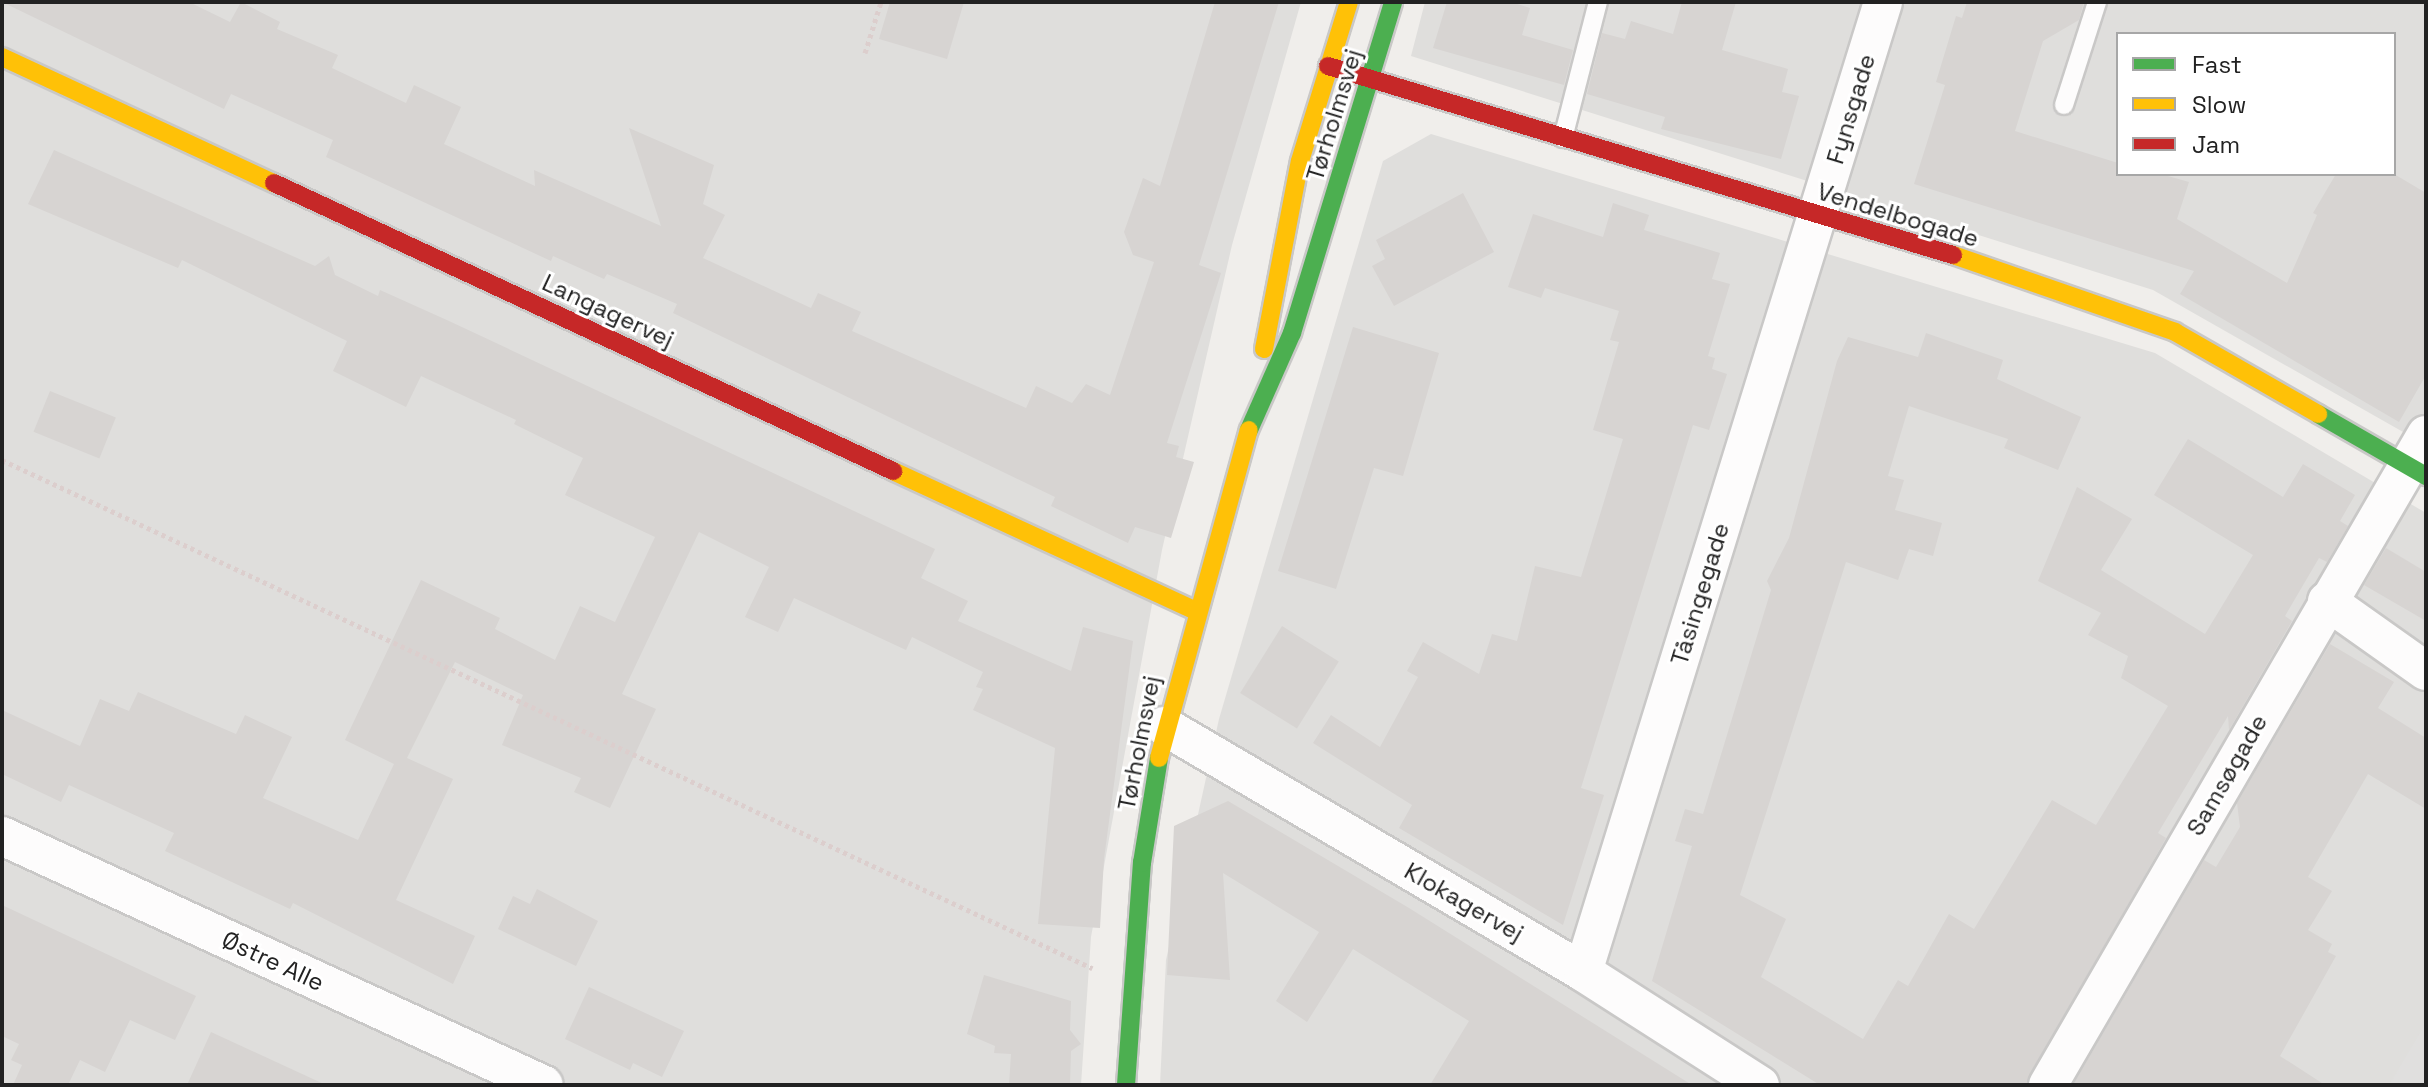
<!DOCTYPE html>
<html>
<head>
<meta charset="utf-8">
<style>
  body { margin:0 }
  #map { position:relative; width:2428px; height:1087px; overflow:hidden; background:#f0eeeb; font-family:"Space Grotesk",sans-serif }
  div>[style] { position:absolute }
  .residential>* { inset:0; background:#dfdedc }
  .parking>* { inset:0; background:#e0dfde }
  .building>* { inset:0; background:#d7d4d2; transform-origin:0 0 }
  .path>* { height:5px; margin-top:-2.5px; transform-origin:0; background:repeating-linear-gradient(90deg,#dccecd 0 4px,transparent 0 8px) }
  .roads { filter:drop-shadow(2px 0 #c9c8c7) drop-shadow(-2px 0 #c9c8c7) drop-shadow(0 2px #c9c8c7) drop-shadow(0 -2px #c9c8c7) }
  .lane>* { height:18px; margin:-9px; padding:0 9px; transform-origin:9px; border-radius:9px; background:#fdfcfc }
  .street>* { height:38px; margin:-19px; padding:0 19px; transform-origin:19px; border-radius:19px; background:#fdfcfc }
  .fast>* { height:18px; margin:-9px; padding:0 9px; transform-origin:9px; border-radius:9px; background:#4caf50 }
  .slow>* { height:18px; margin:-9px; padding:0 9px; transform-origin:9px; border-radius:9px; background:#ffc107 }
  .jam>* { height:18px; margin:-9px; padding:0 9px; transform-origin:9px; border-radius:9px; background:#c62828 }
  span { translate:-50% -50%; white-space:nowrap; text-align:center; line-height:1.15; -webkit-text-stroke:6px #fff; paint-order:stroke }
  .street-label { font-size:24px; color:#222 }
  .frame { position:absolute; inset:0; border:4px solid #222; pointer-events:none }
  .legend { position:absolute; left:2116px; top:32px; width:280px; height:144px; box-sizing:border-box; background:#fff; border:2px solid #a7a7a7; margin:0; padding:10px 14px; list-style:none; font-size:24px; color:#222 }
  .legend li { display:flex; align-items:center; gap:16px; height:40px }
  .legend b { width:40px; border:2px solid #a7a7a7 }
</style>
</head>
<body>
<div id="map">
  <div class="residential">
    <div style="clip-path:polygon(2px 2px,1301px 2px,1232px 245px,1162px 550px,1091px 937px,1081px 1085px,2px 1085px)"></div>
    <div style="clip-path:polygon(evenodd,1425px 2px,2426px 2px,2426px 445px,2153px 290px,1411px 56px,1425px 2px,2118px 34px,2394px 34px,2394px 174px,2118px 174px,2118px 34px)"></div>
    <div style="clip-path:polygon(1431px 134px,2155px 353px,2426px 513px,2426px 1085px,1160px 1085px,1166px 960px,1219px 719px,1383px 161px)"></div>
  </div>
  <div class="parking">
    <div style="clip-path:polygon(2426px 1023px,2426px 1085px,2389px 1085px)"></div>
  </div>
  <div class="building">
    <div style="clip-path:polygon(2px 2px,189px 2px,230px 22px,241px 2px,280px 22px,277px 29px,338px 55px,332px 68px,406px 103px,414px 85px,461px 107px,444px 144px,535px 186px,534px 170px,661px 226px,629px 128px,714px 165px,703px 204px,725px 215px,703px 258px,811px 308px,818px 293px,861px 312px,852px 331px,1026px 408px,1036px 386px,1072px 403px,1086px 384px,1110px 395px,1154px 262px,1133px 255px,1124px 232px,1143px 178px,1160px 186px,1215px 2px,1279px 2px,1199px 265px,1221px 273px,1167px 443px,1179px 446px,1176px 457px,1194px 462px,1171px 538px,1135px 527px,1128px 543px,1051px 506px,1055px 497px,673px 313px,677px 304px,607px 274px,604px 279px,553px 256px,551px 261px,326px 157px,333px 140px,231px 94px,224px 109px)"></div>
    <div style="clip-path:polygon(890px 2px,964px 2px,947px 59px,879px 39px)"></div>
    <div style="clip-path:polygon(1447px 2px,1511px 2px,1530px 8px,1522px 35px,1573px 50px,1564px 85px,1433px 48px)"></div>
    <div style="clip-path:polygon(1682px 2px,1736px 2px,1722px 50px,1788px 69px,1782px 92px,1799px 96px,1781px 159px,1661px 129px,1665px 117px,1587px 94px,1602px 33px,1625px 39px,1631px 21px,1673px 34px)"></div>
    <div style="clip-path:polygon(1967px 2px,2084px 2px,2079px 20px,2043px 41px,2015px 131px,2118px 163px,2118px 174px,2161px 174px,2189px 182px,2177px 219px,2287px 283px,2317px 215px,2313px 213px,2336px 174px,2394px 174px,2426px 193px,2426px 375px,2399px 422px,2180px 294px,2194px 271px,1914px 184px,1945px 85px,1936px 82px,1956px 16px,1962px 18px)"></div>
    <div style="clip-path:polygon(54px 150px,315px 266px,329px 256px,335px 275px,378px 296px,380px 290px,449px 321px,935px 549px,921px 578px,968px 601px,958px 621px,1071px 671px,1083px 627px,1133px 641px,1104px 859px,1100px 928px,1038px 924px,1055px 748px,973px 710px,983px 689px,976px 687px,983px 672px,912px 637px,906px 650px,794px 598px,778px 632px,745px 617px,769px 567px,699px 532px,622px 694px,656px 709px,610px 808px,574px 792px,581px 778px,502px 745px,523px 695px,455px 662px,407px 758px,453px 779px,396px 900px,475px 936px,453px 984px,293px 903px,290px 909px,165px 851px,174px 833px,69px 785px,61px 802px,2px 774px,2px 710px,80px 746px,100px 699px,129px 711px,138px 692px,236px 734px,245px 715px,292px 737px,263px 798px,358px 840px,394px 764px,345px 740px,421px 580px,500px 618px,495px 629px,555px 660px,580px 606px,615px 622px,655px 537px,565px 495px,583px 458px,514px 424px,516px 420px,421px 376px,406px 407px,333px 371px,347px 341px,182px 260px,178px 268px,28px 204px)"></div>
    <div style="clip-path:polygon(1463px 193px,1494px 252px,1394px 306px,1372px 266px,1385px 259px,1376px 240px)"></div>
    <div style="clip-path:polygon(1613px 203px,1649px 215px,1644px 230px,1720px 253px,1712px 279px,1730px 284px,1708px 356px,1715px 358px,1712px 369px,1727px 374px,1709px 430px,1693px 425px,1581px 788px,1604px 795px,1563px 925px,1399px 828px,1412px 805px,1313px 743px,1331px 715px,1380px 747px,1418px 677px,1407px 671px,1423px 642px,1479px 674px,1492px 634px,1517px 641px,1535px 566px,1581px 577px,1623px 439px,1593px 430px,1619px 342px,1610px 340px,1619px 311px,1545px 288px,1541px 298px,1508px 287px,1533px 214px,1603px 237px)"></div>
    <div style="clip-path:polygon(1353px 327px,1439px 353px,1403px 476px,1374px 468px,1336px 589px,1278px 571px)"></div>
    <div style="clip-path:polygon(1926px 333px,2003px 360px,1997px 379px,2081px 417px,2058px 470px,2004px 448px,2008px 439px,1909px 406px,1888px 476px,1904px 480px,1895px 510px,1942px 523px,1933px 556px,1909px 549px,1898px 580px,1846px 562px,1740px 895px,1786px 919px,1761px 977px,1863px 1039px,1898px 980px,1908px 986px,1949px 914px,1974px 929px,2052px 800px,2096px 825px,2168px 706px,2121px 678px,2128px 656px,2088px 635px,2101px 613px,2038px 581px,2077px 487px,2132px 519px,2101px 570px,2205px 634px,2253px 555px,2154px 495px,2188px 439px,2283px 497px,2303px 464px,2355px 495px,2340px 521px,2348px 526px,2327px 562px,2319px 558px,2285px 616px,2292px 621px,2229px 730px,2228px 716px,2158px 833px,2166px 838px,2026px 1085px,1820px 1085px,1652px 981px,1692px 846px,1675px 841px,1685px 809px,1703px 814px,1771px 590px,1767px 581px,1789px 538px,1837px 361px,1848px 337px,1918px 357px)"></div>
    <div style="left:50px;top:391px;width:71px;height:44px;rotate:22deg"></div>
    <div style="clip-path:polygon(2386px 548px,2426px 572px,2426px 621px,2364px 585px)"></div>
    <div style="left:1282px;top:626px;width:67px;height:79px;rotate:32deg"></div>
    <div style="clip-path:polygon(2330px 644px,2394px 682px,2378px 708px,2426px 738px,2426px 809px,2368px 774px,2308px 877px,2332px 891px,2308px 930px,2332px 944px,2328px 952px,2336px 956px,2280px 1056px,2325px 1085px,2073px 1085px,2204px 860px,2216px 867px,2240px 827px,2237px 803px)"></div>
    <div style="clip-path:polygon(1228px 801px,1409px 908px,1692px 1085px,1430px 1085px,1469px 1021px,1353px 949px,1307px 1022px,1276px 1001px,1319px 932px,1223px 873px,1230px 980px,1167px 975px,1174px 826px)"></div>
    <div style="clip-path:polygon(537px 889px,598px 921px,576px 966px,498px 929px,513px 896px,530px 904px)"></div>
    <div style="clip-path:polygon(2px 905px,196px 996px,175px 1040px,130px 1020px,105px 1072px,80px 1060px,68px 1085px,13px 1085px,22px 1065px,11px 1060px,19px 1044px,2px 1036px)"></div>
    <div style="clip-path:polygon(984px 975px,1071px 1001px,1070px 1030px,1081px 1044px,1071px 1051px,1070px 1085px,1009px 1085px,1011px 1054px,994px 1053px,995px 1046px,967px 1034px)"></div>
    <div style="clip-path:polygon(589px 987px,684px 1031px,662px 1077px,633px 1063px,630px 1070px,565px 1039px)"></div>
    <div style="clip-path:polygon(211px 1032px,326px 1085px,187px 1085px)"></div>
  </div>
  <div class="path">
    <div style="left:865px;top:53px;width:53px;rotate:-72.6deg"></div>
    <div style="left:2px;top:460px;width:1203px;rotate:24.99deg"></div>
  </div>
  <div class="roads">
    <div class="lane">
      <div style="left:2064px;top:105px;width:108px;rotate:-72.2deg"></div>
      <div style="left:1563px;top:138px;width:140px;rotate:-75.6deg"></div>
    </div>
    <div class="street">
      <div style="left:2327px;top:601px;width:121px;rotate:35.3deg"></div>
      <div style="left:1164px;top:726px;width:486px;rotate:30.4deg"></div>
      <div style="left:1583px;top:972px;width:210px;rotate:32.6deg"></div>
      <div style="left:2px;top:836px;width:596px;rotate:24.67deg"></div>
      <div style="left:1583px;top:972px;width:1015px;rotate:-72.81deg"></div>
      <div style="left:2048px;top:1085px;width:752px;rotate:-59.82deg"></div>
    </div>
    <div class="fast">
      <div style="left:2318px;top:414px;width:125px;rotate:29.9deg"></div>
      <div style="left:1249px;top:430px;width:106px;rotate:-66.1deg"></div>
      <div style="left:1292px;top:333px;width:346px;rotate:-73deg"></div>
      <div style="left:1126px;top:1085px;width:223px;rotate:-85.9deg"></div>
      <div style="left:1142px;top:863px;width:106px;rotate:-80.8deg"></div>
    </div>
    <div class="slow">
      <div style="left:2px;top:57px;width:300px;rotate:24.9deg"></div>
      <div style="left:1953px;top:255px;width:235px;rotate:19.1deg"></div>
      <div style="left:2175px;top:332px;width:165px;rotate:29.8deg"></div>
      <div style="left:1264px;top:349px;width:191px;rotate:-79.2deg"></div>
      <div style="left:1300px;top:161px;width:166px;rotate:-72.9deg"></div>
      <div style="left:893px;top:471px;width:332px;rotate:24.8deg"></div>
      <div style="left:1159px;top:758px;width:340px;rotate:-74.7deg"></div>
    </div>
    <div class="jam">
      <div style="left:1328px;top:66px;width:653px;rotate:16.83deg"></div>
      <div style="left:274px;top:183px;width:683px;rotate:24.95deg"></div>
    </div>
  </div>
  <div class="street-label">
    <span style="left:1851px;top:109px;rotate:-73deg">Fynsgade</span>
    <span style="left:1334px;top:115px;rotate:-73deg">Tørholmsvej</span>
    <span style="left:1898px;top:215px;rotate:17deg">Vendelbogade</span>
    <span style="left:608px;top:311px;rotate:25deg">Langagervej</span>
    <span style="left:1700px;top:594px;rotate:-73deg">Tåsingegade</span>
    <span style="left:1139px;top:743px;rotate:-79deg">Tørholmsvej</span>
    <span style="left:2227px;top:775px;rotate:-60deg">Samsøgade</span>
    <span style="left:1464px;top:902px;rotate:30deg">Klokagervej</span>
    <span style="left:273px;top:961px;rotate:25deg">Østre Alle</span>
  </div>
  <div class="frame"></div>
  <ul class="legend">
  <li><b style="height:10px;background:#4caf50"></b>Fast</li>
  <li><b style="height:10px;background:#ffc107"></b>Slow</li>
  <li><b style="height:10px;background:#c62828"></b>Jam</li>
  </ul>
</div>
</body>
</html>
